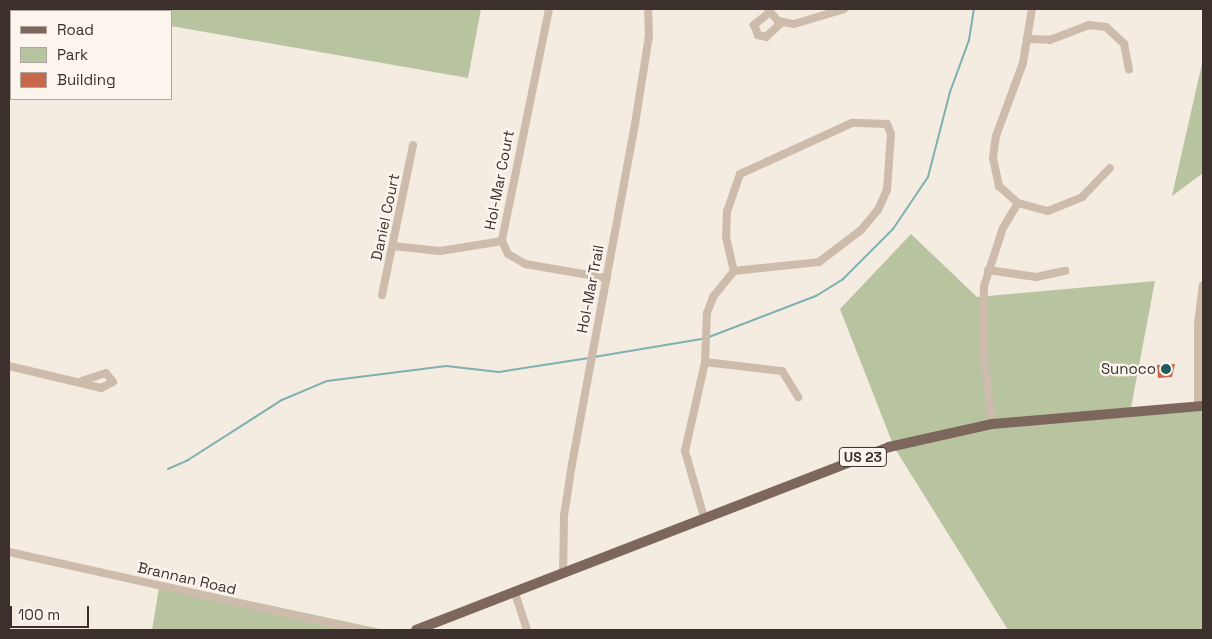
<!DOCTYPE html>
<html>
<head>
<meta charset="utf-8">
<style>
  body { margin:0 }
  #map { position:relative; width:1212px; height:639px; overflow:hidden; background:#f4ebe1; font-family:"Space Grotesk",sans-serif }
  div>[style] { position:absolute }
  .green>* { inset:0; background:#b8c4a0 }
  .stream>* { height:2px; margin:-1px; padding:0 1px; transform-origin:1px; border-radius:1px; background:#7fb0b2 }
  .building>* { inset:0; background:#c8694b }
  .minor>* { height:8px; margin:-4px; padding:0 4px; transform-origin:4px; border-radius:4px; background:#cdbbac }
  .major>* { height:10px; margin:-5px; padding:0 5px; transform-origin:5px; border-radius:5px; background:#7d675c }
  .dots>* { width:14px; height:14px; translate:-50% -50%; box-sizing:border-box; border:2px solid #fbf5ee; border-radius:50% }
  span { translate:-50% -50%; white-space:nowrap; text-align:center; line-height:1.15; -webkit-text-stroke:4.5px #fbf5ee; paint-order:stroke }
  .shield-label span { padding:1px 4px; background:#fbf5ee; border:1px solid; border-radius:4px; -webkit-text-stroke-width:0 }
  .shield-label { font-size:14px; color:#3b302b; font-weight:700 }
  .street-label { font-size:15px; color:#3b302b }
  .poi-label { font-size:15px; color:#3b302b }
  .right { translate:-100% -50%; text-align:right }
  .frame { position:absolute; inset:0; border:10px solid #3b302b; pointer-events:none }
  .legend { position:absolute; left:10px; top:10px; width:162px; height:90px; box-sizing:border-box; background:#fbf5ee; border:1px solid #aea6a0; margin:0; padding:6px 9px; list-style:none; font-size:15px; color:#3b302b }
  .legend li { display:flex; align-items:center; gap:10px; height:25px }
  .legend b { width:25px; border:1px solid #aea6a0 }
  .scale { position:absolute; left:10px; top:606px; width:79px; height:22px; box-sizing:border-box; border:2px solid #3b302b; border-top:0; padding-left:6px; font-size:15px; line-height:18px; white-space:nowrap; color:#3b302b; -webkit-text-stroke:4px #fbf5ee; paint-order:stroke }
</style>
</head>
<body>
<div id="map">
  <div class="green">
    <div style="clip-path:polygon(105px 9px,481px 9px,468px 78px,171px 26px,171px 11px)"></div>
    <div style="clip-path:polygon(1203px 59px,1203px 173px,1172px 196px)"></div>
    <div style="clip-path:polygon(911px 234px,977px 297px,1155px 281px,1130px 413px,1203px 407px,1203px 630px,1008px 630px,894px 447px,840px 309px)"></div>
    <div style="clip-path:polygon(160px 582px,385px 630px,152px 630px)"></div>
  </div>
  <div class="stream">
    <div style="left:709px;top:337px;width:115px;rotate:-21deg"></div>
    <div style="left:816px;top:296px;width:32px;rotate:-32deg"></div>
    <div style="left:843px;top:279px;width:71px;rotate:-45deg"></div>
    <div style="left:893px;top:229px;width:63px;rotate:-56.1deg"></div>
    <div style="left:928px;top:177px;width:88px;rotate:-75.5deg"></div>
    <div style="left:950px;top:92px;width:55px;rotate:-69.9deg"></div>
    <div style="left:969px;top:40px;width:31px;rotate:-81deg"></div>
    <div style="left:594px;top:357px;width:109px;rotate:-9.5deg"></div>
    <div style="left:168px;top:469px;width:22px;rotate:-24deg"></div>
    <div style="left:188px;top:460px;width:112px;rotate:-32.6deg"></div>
    <div style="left:282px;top:400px;width:49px;rotate:-22.9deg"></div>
    <div style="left:327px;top:381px;width:120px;rotate:-7.2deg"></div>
    <div style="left:446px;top:366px;width:53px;rotate:6.5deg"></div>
    <div style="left:499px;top:372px;width:91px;rotate:-8.8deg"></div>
  </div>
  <div class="building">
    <div style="clip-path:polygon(1175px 364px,1172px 377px,1158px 378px,1157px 365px)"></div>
  </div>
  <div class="minor">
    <div style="left:549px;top:9px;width:237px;rotate:101.5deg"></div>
    <div style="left:502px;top:241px;width:14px;rotate:65deg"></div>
    <div style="left:508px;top:254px;width:20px;rotate:30deg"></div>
    <div style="left:525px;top:264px;width:83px;rotate:9.7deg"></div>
    <div style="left:768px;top:9px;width:16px;rotate:50deg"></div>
    <div style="left:778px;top:21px;width:16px;rotate:11deg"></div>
    <div style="left:794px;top:24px;width:52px;rotate:-16.7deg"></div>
    <div style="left:1032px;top:9px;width:55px;rotate:99.5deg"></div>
    <div style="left:1023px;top:63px;width:78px;rotate:110.3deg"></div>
    <div style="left:996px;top:136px;width:22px;rotate:98deg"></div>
    <div style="left:993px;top:158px;width:29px;rotate:78deg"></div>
    <div style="left:999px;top:186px;width:25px;rotate:42deg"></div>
    <div style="left:1018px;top:203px;width:31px;rotate:15deg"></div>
    <div style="left:1048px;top:211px;width:37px;rotate:-22deg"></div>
    <div style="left:1082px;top:197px;width:40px;rotate:-46deg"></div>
    <div style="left:770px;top:12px;width:21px;rotate:141deg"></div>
    <div style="left:754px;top:25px;width:11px;rotate:68deg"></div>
    <div style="left:758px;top:35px;width:8px;rotate:14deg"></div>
    <div style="left:766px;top:37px;width:22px;rotate:-43deg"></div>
    <div style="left:1027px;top:39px;width:23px;rotate:2deg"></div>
    <div style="left:1050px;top:40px;width:42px;rotate:-21deg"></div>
    <div style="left:1089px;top:25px;width:17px;rotate:7deg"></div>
    <div style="left:1106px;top:27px;width:25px;rotate:43deg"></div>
    <div style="left:1124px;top:44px;width:26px;rotate:79deg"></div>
    <div style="left:393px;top:246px;width:47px;rotate:6.1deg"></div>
    <div style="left:440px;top:251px;width:63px;rotate:-9.2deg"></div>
    <div style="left:988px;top:270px;width:49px;rotate:8.3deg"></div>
    <div style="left:1036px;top:277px;width:30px;rotate:-12deg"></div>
    <div style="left:382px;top:295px;width:153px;rotate:-78.3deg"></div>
    <div style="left:705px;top:362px;width:78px;rotate:6.7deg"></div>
    <div style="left:782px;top:371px;width:31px;rotate:58deg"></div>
    <div style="left:9px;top:366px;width:95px;rotate:13.4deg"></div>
    <div style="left:101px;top:388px;width:13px;rotate:-27deg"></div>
    <div style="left:113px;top:382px;width:11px;rotate:-128deg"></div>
    <div style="left:106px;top:373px;width:25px;rotate:162deg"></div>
    <div style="left:1198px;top:406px;width:82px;rotate:-90deg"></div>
    <div style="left:1198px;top:324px;width:39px;rotate:-83deg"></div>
    <div style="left:992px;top:424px;width:78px;rotate:-96.7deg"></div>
    <div style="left:983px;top:347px;width:61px;rotate:-89.1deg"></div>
    <div style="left:984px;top:286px;width:61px;rotate:-71.9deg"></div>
    <div style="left:1003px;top:228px;width:29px;rotate:-59deg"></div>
    <div style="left:704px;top:517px;width:69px;rotate:-106.1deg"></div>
    <div style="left:685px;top:451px;width:91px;rotate:-77.3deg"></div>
    <div style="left:705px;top:362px;width:49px;rotate:-87.7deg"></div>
    <div style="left:707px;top:313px;width:17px;rotate:-69deg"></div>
    <div style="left:713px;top:297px;width:33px;rotate:-51deg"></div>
    <div style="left:734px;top:271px;width:85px;rotate:-6deg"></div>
    <div style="left:819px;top:262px;width:53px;rotate:-37.3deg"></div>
    <div style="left:861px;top:230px;width:26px;rotate:-50deg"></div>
    <div style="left:878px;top:210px;width:22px;rotate:-66deg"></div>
    <div style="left:887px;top:190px;width:56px;rotate:-85.9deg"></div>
    <div style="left:891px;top:134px;width:11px;rotate:-112deg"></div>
    <div style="left:887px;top:124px;width:35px;rotate:-178deg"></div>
    <div style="left:852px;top:123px;width:123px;rotate:155.5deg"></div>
    <div style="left:740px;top:174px;width:39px;rotate:109deg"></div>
    <div style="left:727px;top:211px;width:26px;rotate:92deg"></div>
    <div style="left:726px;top:237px;width:35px;rotate:77deg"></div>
    <div style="left:9px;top:552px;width:360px;rotate:12.5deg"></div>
    <div style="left:563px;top:574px;width:58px;rotate:-89deg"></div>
    <div style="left:564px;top:516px;width:53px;rotate:-81.3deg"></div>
    <div style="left:572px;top:464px;width:346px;rotate:-79.5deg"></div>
    <div style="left:635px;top:124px;width:89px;rotate:-81deg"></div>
    <div style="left:649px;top:36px;width:27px;rotate:-92deg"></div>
    <div style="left:515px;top:593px;width:39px;rotate:72deg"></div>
  </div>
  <div class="major">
    <div style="left:416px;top:630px;width:507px;rotate:-21.15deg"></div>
    <div style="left:889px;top:447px;width:106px;rotate:-12.6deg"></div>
    <div style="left:992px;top:424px;width:212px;rotate:-4.9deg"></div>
  </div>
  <div class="dots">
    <div style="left:1166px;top:369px;background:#1f5a5e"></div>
  </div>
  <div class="shield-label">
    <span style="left:863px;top:457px">US 23</span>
  </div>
  <div class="street-label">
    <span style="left:499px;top:180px;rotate:-79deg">Hol-Mar Court</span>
    <span style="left:385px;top:217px;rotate:-78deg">Daniel Court</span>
    <span style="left:590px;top:289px;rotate:-79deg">Hol-Mar Trail</span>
    <span style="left:187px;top:578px;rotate:13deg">Brannan Road</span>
  </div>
  <div class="poi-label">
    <span class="right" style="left:1156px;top:369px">Sunoco</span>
  </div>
  <div class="frame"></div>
  <ul class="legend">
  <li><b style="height:6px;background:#7d675c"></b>Road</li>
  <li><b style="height:14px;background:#b8c4a0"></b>Park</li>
  <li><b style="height:14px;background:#c8694b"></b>Building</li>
  </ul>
  <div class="scale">100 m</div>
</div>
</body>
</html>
